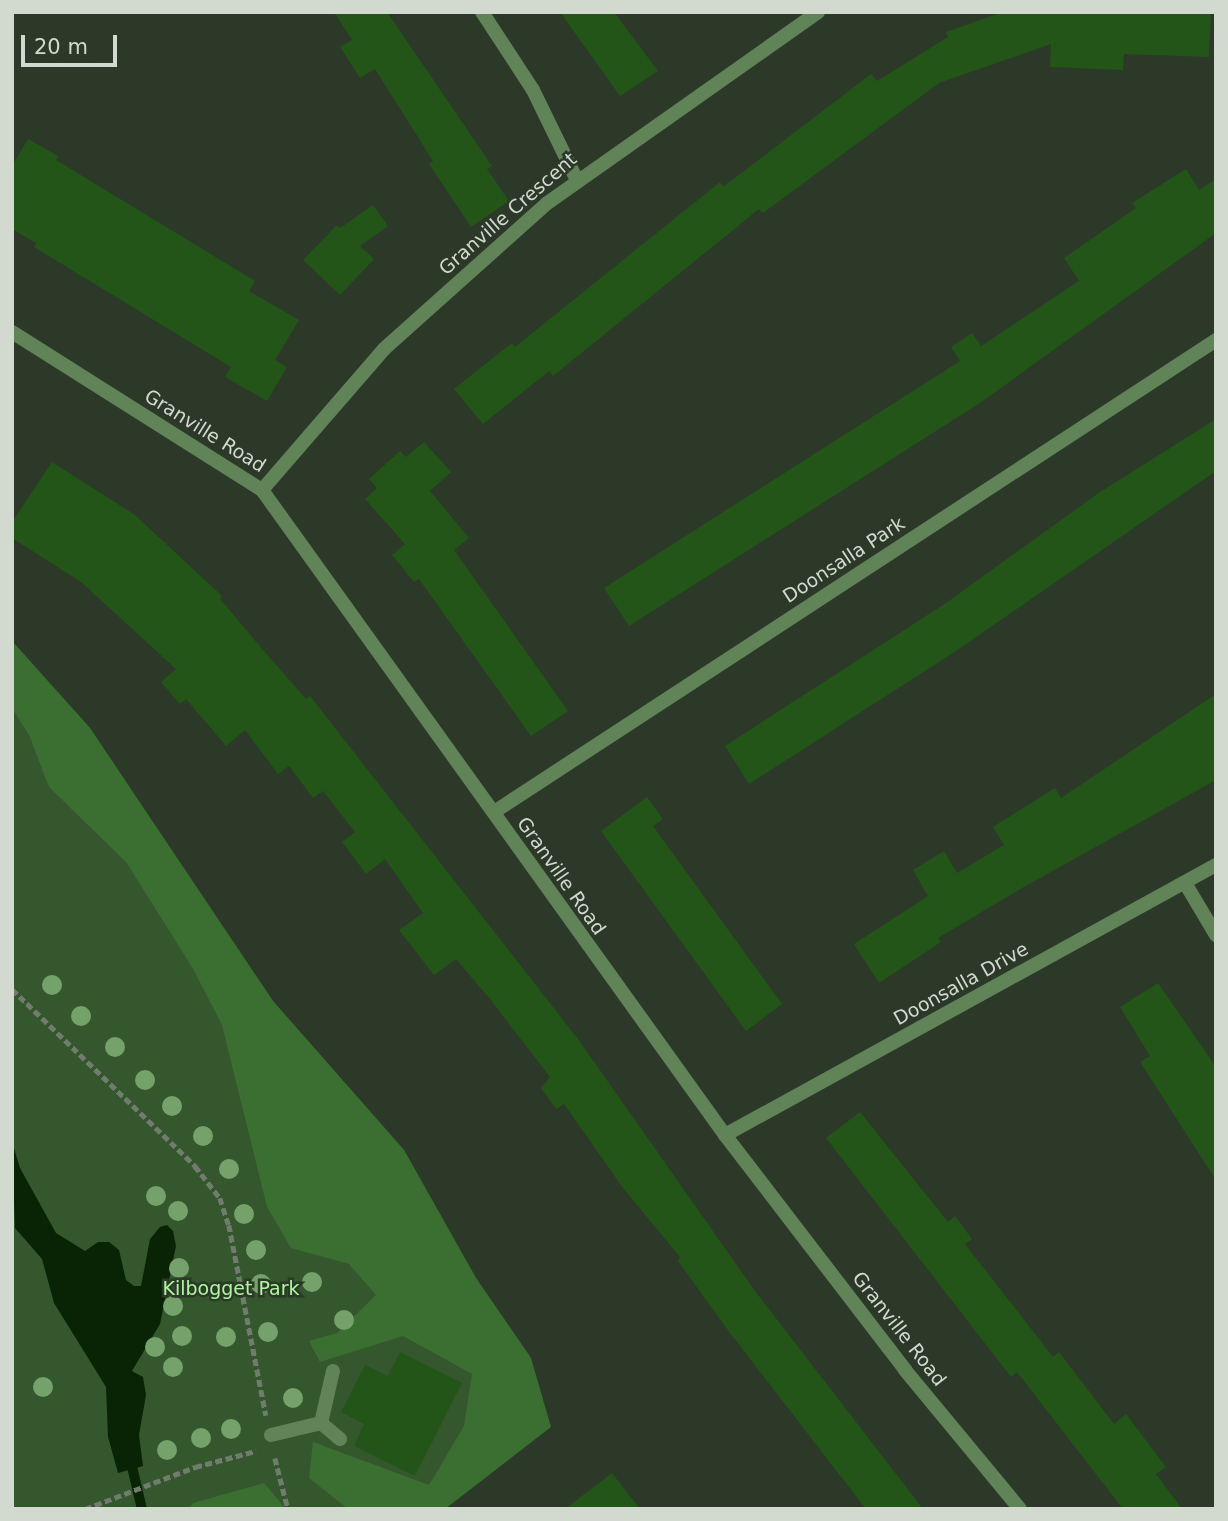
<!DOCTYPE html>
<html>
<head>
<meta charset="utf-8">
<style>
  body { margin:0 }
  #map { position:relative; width:1228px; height:1521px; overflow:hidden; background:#2c3929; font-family:"DejaVu Sans",sans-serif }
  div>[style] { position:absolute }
  .green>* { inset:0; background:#34572d }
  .forest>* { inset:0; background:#3b6e31 }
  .water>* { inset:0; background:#092404 }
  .stream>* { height:10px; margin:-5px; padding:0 5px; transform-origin:5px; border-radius:5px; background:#092404 }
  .building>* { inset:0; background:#225517 }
  .path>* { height:4.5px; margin-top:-2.25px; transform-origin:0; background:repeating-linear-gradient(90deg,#717c6f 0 7px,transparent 0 10.5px) }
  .lane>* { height:14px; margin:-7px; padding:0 7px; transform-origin:7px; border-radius:7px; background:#608358 }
  .street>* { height:14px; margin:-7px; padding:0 7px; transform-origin:7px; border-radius:7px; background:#608358 }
  .trees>* { width:20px; height:20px; margin:-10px; border-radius:50%; background:#74a26a }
  span { translate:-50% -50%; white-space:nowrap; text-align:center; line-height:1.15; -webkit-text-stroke:5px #2c3929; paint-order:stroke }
  .street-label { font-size:19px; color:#d2dad0 }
  .park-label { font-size:19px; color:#aff79f }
  .frame { position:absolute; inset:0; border:14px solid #d2dad0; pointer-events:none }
  .scale { position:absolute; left:21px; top:35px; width:96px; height:32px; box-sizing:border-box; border:4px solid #d2dad0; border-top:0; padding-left:9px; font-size:21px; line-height:24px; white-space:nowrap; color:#d2dad0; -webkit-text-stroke:5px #2c3929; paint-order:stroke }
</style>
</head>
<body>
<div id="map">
  <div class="green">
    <div style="clip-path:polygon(12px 641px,90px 728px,273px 1001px,404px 1150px,476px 1278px,531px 1358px,445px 1509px,12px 1509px)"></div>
  </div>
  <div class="forest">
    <div style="clip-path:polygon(12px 641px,90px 728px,273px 1001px,404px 1150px,476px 1278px,531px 1358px,551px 1427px,445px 1509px,348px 1509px,309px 1478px,313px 1442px,429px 1485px,464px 1426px,472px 1374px,403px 1336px,320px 1362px,309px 1341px,337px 1333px,376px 1295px,349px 1264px,291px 1248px,267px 1207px,222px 1025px,192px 967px,126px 862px,49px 787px,29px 735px,12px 708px)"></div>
    <div style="clip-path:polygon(264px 1483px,286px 1509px,189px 1509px,193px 1503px)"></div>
  </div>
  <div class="water">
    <div style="clip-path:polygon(12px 1142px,20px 1168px,56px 1233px,85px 1251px,98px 1242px,109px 1242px,119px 1250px,126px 1280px,134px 1286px,141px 1286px,150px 1239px,160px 1227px,167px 1225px,173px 1231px,176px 1246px,160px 1324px,132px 1371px,143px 1377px,146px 1395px,139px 1435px,143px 1466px,118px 1473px,108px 1437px,106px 1387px,54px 1303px,42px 1259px,15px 1228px)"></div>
  </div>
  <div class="stream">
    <div style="left:130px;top:1458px;width:52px;rotate:76.8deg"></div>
  </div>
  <div class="building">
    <div style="clip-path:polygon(334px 12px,387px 12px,492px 166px,487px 169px,509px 201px,471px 227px,429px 164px,433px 161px,375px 69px,360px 78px,340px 47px,352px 40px)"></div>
    <div style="clip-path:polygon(560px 12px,614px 12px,658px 71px,620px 96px)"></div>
    <div style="clip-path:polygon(1003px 12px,1211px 12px,1209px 57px,1124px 54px,1123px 70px,1050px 67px,1051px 44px,939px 83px,763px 213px,759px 209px,553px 376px,549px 371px,483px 424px,454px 389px,512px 343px,515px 347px,720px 182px,723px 187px,871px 74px,877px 81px,948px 37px,946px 32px)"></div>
    <div style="clip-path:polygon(28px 139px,58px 156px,56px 160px,255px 281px,249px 291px,299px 320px,275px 360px,287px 367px,267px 401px,225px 377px,231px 367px,34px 247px,36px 243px,12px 229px,12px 166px)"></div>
    <div style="clip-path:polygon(1186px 169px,1199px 190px,1216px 179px,1216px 233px,980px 403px,629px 626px,604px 588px,960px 361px,951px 347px,972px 333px,981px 346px,1079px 281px,1064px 258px,1136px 208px,1132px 203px)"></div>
    <div style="clip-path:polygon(373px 205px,388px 226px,360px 246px,374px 259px,340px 295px,303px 260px,337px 225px,340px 228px)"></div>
    <div style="clip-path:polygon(1216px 419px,1216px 471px,956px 651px,749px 784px,725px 746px,946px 603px,1100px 492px)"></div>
    <div style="clip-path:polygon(424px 442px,451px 472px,430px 491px,469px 538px,454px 550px,568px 711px,531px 736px,419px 579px,414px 582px,392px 555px,405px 544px,365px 499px,377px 488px,369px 479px,400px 451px,406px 457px)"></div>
    <div style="clip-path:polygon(52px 462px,135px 515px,222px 596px,220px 599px,264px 651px,306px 699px,310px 696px,578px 1039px,755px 1291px,923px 1509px,866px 1509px,730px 1333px,678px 1261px,680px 1257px,623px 1188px,564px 1104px,556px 1109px,541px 1088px,550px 1077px,490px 999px,456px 959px,434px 975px,399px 930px,423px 913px,385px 859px,366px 874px,342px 842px,355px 832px,323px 791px,313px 798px,289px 766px,278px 774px,245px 730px,226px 746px,186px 699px,180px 704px,161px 682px,176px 669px,81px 582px,12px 538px,12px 522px)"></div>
    <div style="clip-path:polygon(1216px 694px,1216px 780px,1022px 888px,938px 938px,941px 942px,879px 983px,854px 944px,928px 896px,913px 870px,944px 851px,957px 873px,1004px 845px,993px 827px,1055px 788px,1061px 798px)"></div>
    <div style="clip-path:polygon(647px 797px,663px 819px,653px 826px,782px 1004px,746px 1031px,601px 831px)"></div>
    <div style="clip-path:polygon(1158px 983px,1216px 1067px,1216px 1180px,1140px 1062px,1150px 1056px,1120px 1007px)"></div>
    <div style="clip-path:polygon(860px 1112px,948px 1222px,955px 1216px,972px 1239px,965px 1244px,1053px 1357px,1059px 1352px,1114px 1424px,1126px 1414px,1166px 1467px,1156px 1474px,1182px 1509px,1123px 1509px,1017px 1372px,1011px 1377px,826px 1138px)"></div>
    <div style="clip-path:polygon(400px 1352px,462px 1383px,415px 1476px,354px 1446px,364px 1424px,341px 1412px,365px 1365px,388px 1376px)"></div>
    <div style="clip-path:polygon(612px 1473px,640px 1509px,565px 1509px)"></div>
  </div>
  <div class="path">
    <div style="left:12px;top:989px;width:255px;rotate:44deg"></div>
    <div style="left:195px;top:1166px;width:41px;rotate:52deg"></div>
    <div style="left:220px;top:1198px;width:28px;rotate:72deg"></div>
    <div style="left:229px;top:1225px;width:194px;rotate:79deg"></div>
    <div style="left:275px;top:1458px;width:53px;rotate:75.7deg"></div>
    <div style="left:85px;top:1509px;width:118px;rotate:-20.9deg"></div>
    <div style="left:195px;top:1467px;width:63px;rotate:-14.7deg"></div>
  </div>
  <div class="lane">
    <div style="left:333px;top:1371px;width:53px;rotate:103deg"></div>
    <div style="left:321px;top:1423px;width:25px;rotate:40deg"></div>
    <div style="left:271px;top:1435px;width:51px;rotate:-13.5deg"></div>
  </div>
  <div class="street">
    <div style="left:482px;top:12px;width:93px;rotate:56.8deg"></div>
    <div style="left:533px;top:90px;width:98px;rotate:64deg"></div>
    <div style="left:12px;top:332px;width:296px;rotate:32.3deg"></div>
    <div style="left:262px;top:490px;width:794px;rotate:54.33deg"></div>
    <div style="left:725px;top:1135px;width:296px;rotate:52.5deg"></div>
    <div style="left:905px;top:1370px;width:180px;rotate:50.4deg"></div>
    <div style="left:262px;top:490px;width:186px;rotate:-49.1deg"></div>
    <div style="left:384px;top:349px;width:217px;rotate:-41.8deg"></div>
    <div style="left:546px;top:204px;width:333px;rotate:-35.2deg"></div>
    <div style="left:494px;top:812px;width:863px;rotate:-33.17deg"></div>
    <div style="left:1185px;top:883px;width:61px;rotate:59.2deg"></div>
    <div style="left:725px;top:1135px;width:560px;rotate:-28.81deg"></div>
  </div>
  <div class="trees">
    <div style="left:52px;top:985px"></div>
    <div style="left:81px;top:1016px"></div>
    <div style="left:115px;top:1047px"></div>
    <div style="left:145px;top:1080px"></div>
    <div style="left:172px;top:1106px"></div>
    <div style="left:203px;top:1136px"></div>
    <div style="left:229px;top:1169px"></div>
    <div style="left:156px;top:1196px"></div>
    <div style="left:178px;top:1211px"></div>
    <div style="left:244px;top:1214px"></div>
    <div style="left:256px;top:1250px"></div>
    <div style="left:179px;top:1268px"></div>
    <div style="left:312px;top:1282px"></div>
    <div style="left:261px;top:1284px"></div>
    <div style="left:173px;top:1306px"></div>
    <div style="left:344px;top:1320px"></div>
    <div style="left:268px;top:1332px"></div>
    <div style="left:182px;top:1336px"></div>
    <div style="left:226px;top:1337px"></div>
    <div style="left:155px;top:1347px"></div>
    <div style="left:173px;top:1367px"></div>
    <div style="left:43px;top:1387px"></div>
    <div style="left:293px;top:1398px"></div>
    <div style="left:231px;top:1429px"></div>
    <div style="left:201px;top:1438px"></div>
    <div style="left:167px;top:1450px"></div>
  </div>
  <div class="street-label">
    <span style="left:508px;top:214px;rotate:-41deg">Granville Crescent</span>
    <span style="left:205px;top:431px;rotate:32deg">Granville Road</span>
    <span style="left:844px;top:560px;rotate:-33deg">Doonsalla Park</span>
    <span style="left:561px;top:876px;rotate:55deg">Granville Road</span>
    <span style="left:961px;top:984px;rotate:-29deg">Doonsalla Drive</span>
    <span style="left:899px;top:1329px;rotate:52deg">Granville Road</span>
  </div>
  <div class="park-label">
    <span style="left:231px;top:1289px">Kilbogget Park</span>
  </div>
  <div class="frame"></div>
  <div class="scale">20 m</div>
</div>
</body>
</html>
